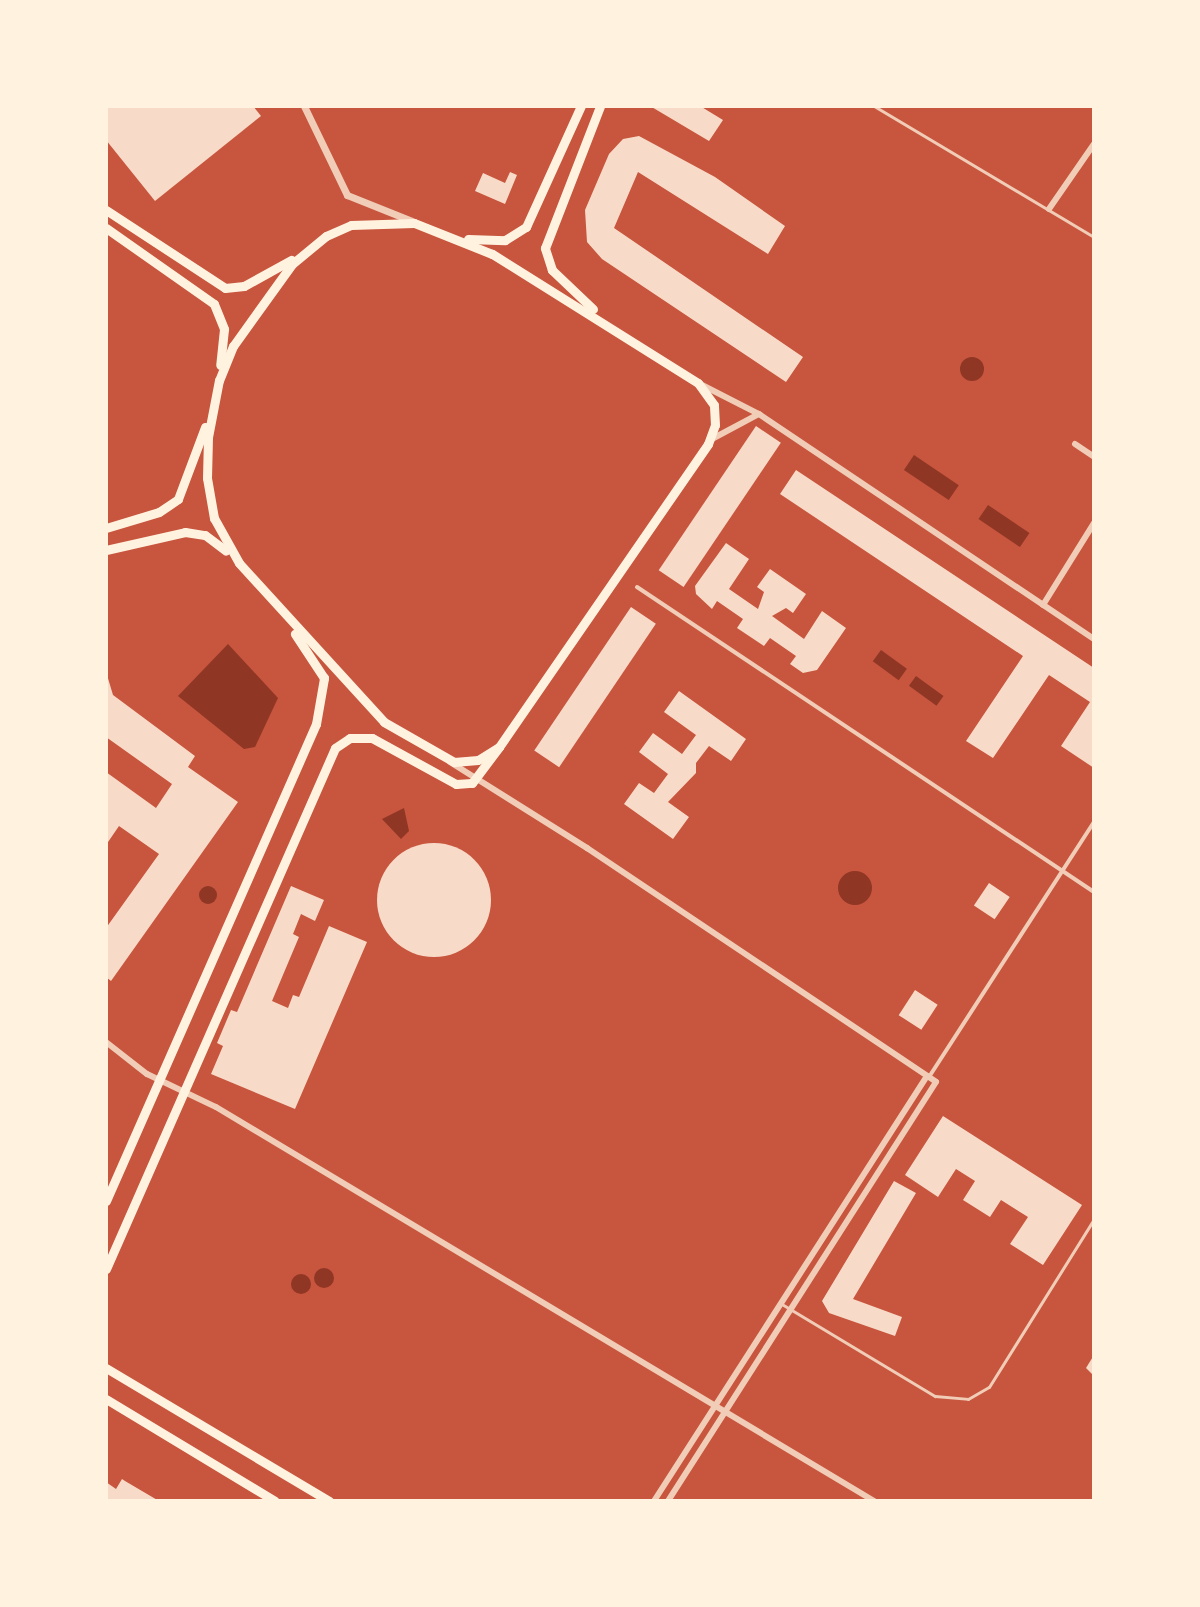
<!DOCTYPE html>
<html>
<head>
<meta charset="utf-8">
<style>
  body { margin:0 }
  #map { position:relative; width:1200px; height:1607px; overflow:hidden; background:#c8553d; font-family:Manrope,sans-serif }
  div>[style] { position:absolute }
  .water>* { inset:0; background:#8f3625; transform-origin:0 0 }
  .round { border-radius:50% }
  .building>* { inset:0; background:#f7dbc8; transform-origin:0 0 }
  .service>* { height:3px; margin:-1.5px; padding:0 1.5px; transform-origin:1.5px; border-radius:1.5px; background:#f1ccb7 }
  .pedestrian>* { height:4px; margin:-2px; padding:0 2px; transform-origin:2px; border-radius:2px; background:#f1ccb7 }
  .minor>* { height:6px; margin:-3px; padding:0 3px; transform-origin:3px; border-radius:3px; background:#f1ccb7 }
  .tertiary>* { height:7px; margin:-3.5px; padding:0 3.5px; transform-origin:3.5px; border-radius:3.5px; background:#f1ccb7 }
  .primary>* { height:9px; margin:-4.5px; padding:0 4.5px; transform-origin:4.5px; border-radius:4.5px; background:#fff3e0 }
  span { translate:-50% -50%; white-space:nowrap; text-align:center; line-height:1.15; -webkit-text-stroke:6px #fff3e0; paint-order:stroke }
  .frame { position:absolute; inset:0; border:108px solid #fff3e0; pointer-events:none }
</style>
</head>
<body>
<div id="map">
  <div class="water">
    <div class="round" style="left:960px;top:357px;width:24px;height:24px"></div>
    <div style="left:914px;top:455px;width:54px;height:18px;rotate:34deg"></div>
    <div style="left:988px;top:505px;width:50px;height:17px;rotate:34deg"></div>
    <div style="clip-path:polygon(228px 644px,278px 698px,255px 747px,244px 749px,178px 696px)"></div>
    <div style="left:881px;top:650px;width:32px;height:14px;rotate:36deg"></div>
    <div style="left:916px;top:676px;width:34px;height:12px;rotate:36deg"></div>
    <div style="clip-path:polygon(404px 808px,409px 831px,401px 839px,382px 819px)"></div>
    <div class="round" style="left:838px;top:871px;width:34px;height:34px"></div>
    <div class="round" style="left:199px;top:886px;width:18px;height:18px"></div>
    <div class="round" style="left:314px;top:1268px;width:20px;height:20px"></div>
    <div class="round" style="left:291px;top:1274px;width:20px;height:20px"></div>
  </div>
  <div class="building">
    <div style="clip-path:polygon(106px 106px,253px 106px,261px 116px,155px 201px,106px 140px)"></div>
    <div style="clip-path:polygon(650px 106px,700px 106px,723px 120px,709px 141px)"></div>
    <div style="clip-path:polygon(639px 136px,715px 177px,785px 226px,768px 254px,638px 172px,614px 228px,803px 357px,786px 382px,602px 259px,587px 242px,585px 210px,609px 154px,623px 139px)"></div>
    <div style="clip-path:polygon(510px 172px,517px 175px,505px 204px,475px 191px,483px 173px,505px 183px)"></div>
    <div style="left:756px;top:426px;width:30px;height:174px;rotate:34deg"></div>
    <div style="clip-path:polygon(796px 470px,1094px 668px,1094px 768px,1061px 746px,1090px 702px,1049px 675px,993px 758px,966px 741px,1023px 656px,780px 494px)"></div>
    <div style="clip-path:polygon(726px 543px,749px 559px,729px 589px,758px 609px,764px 592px,757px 587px,770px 569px,806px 594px,793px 613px,786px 608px,772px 616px,804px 639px,822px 611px,846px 628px,817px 670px,803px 673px,790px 664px,796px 656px,770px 638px,764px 646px,737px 628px,743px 619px,717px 601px,712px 609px,696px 594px,695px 586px)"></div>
    <div style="left:631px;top:607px;width:30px;height:173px;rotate:34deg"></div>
    <div style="clip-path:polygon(107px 675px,113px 695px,195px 756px,188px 767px,238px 802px,111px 981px,106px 977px,106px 928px,159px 854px,119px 826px,106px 845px,106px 772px,156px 808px,172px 784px,106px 737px)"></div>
    <div style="clip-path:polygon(679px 691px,746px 739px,731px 761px,709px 746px,696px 763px,696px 773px,668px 802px,689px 817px,673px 839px,624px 804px,639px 783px,654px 793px,668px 774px,639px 752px,653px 733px,682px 754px,696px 735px,664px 712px)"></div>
    <div class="round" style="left:377px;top:843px;width:114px;height:114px"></div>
    <div style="left:989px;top:883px;width:25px;height:27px;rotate:34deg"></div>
    <div style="clip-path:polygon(291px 886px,324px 900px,315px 921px,301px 914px,293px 934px,299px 937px,272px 1001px,288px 1008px,293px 995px,299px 997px,329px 926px,367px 942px,295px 1109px,211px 1074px,223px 1046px,217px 1043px,231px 1010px,237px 1012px)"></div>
    <div style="left:915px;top:990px;width:27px;height:30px;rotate:33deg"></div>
    <div style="clip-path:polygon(943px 1116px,1082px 1205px,1043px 1265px,1010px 1244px,1028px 1217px,1001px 1200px,990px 1217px,963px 1200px,975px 1181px,956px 1169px,938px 1197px,905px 1175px)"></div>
    <div style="clip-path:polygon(894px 1181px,916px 1193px,853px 1299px,902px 1317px,895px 1336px,829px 1313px,822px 1301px)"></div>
    <div style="clip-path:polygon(1094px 1355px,1094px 1376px,1086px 1368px)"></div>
    <div style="clip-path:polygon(122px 1479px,125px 1481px,159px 1501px,106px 1501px,106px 1482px,116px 1489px)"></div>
  </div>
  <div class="service">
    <div style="left:874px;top:106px;width:256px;rotate:30.8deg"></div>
    <div style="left:780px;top:1303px;width:181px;rotate:31deg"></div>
    <div style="left:935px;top:1396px;width:33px;rotate:5deg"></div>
    <div style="left:968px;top:1399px;width:24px;rotate:-30deg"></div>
    <div style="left:989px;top:1387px;width:198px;rotate:-58deg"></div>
  </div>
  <div class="pedestrian">
    <div style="left:637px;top:587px;width:549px;rotate:33.72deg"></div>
    <div style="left:929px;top:1077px;width:304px;rotate:-57.1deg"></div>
  </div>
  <div class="minor">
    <div style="left:1049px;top:209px;width:79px;rotate:-55.3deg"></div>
    <div style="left:702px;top:385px;width:64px;rotate:27deg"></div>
    <div style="left:759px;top:414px;width:404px;rotate:33.9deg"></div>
    <div style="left:710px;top:440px;width:55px;rotate:-28deg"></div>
    <div style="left:1075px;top:444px;width:23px;rotate:34deg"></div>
    <div style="left:1043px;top:605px;width:97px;rotate:-58.1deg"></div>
    <div style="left:450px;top:762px;width:162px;rotate:32.1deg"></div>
    <div style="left:587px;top:848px;width:420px;rotate:33.8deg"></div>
    <div style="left:936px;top:1082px;width:497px;rotate:122.6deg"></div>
    <div style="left:106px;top:1042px;width:52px;rotate:38deg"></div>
    <div style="left:147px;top:1074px;width:76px;rotate:25.6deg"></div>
    <div style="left:216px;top:1107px;width:767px;rotate:30.91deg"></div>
    <div style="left:654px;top:1501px;width:505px;rotate:-57.29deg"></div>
  </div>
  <div class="tertiary">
    <div style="left:304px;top:106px;width:99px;rotate:64.2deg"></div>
    <div style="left:347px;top:195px;width:70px;rotate:21.8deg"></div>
  </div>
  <div class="primary">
    <div style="left:106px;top:210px;width:142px;rotate:33.2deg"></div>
    <div style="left:225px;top:288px;width:19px;rotate:-6deg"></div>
    <div style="left:244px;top:286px;width:54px;rotate:-29deg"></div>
    <div style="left:106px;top:228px;width:132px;rotate:35.1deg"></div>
    <div style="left:214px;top:304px;width:27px;rotate:68deg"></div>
    <div style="left:224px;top:329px;width:36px;rotate:96deg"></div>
    <div style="left:468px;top:239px;width:37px;rotate:2deg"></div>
    <div style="left:505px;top:240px;width:25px;rotate:-32deg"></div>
    <div style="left:526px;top:227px;width:133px;rotate:-65.6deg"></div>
    <div style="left:593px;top:309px;width:57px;rotate:-136.4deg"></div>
    <div style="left:552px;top:270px;width:23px;rotate:-108deg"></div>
    <div style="left:545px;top:248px;width:152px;rotate:-68.8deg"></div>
    <div style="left:106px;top:528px;width:55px;rotate:-16.8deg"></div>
    <div style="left:159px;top:512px;width:23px;rotate:-34deg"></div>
    <div style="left:178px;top:499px;width:77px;rotate:-69.4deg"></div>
    <div style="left:106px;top:550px;width:81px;rotate:-12.8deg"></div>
    <div style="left:185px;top:532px;width:20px;rotate:9deg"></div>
    <div style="left:205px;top:535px;width:26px;rotate:37deg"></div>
    <div style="left:106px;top:1201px;width:521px;rotate:-66.24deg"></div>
    <div style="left:316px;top:724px;width:47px;rotate:-80.1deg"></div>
    <div style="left:324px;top:678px;width:53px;rotate:-123.4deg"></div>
    <div style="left:106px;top:1269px;width:569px;rotate:-66.27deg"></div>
    <div style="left:335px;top:748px;width:18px;rotate:-34deg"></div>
    <div style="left:350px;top:738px;width:22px"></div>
    <div style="left:372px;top:738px;width:96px;rotate:28.7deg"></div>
    <div style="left:456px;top:784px;width:16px;rotate:-4deg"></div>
    <div style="left:472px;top:783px;width:45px;rotate:-53.1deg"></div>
    <div style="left:499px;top:747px;width:368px;rotate:-55.4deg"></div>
    <div style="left:708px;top:444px;width:20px;rotate:-70deg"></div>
    <div style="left:715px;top:425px;width:20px;rotate:-93deg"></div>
    <div style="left:714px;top:405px;width:27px;rotate:-126deg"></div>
    <div style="left:698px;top:383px;width:243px;rotate:-147.9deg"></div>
    <div style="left:492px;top:254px;width:84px;rotate:-158.3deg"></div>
    <div style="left:414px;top:223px;width:63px;rotate:178.2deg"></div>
    <div style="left:351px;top:225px;width:27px;rotate:156deg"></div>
    <div style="left:326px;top:236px;width:44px;rotate:140.5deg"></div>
    <div style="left:292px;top:264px;width:101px;rotate:125.7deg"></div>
    <div style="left:233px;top:346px;width:37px;rotate:112deg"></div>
    <div style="left:219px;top:380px;width:58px;rotate:100.9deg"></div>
    <div style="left:208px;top:437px;width:41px;rotate:91.4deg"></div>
    <div style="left:207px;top:478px;width:41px;rotate:80.1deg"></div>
    <div style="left:214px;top:518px;width:51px;rotate:60.9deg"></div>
    <div style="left:239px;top:563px;width:215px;rotate:47.6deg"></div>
    <div style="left:384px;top:722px;width:81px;rotate:29.7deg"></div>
    <div style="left:454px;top:762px;width:24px;rotate:-5deg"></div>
    <div style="left:478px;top:760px;width:25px;rotate:-32deg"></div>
    <div style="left:106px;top:1368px;width:260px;rotate:30.8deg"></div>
    <div style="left:106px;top:1399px;width:197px;rotate:31.1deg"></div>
  </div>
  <div class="frame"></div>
</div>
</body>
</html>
